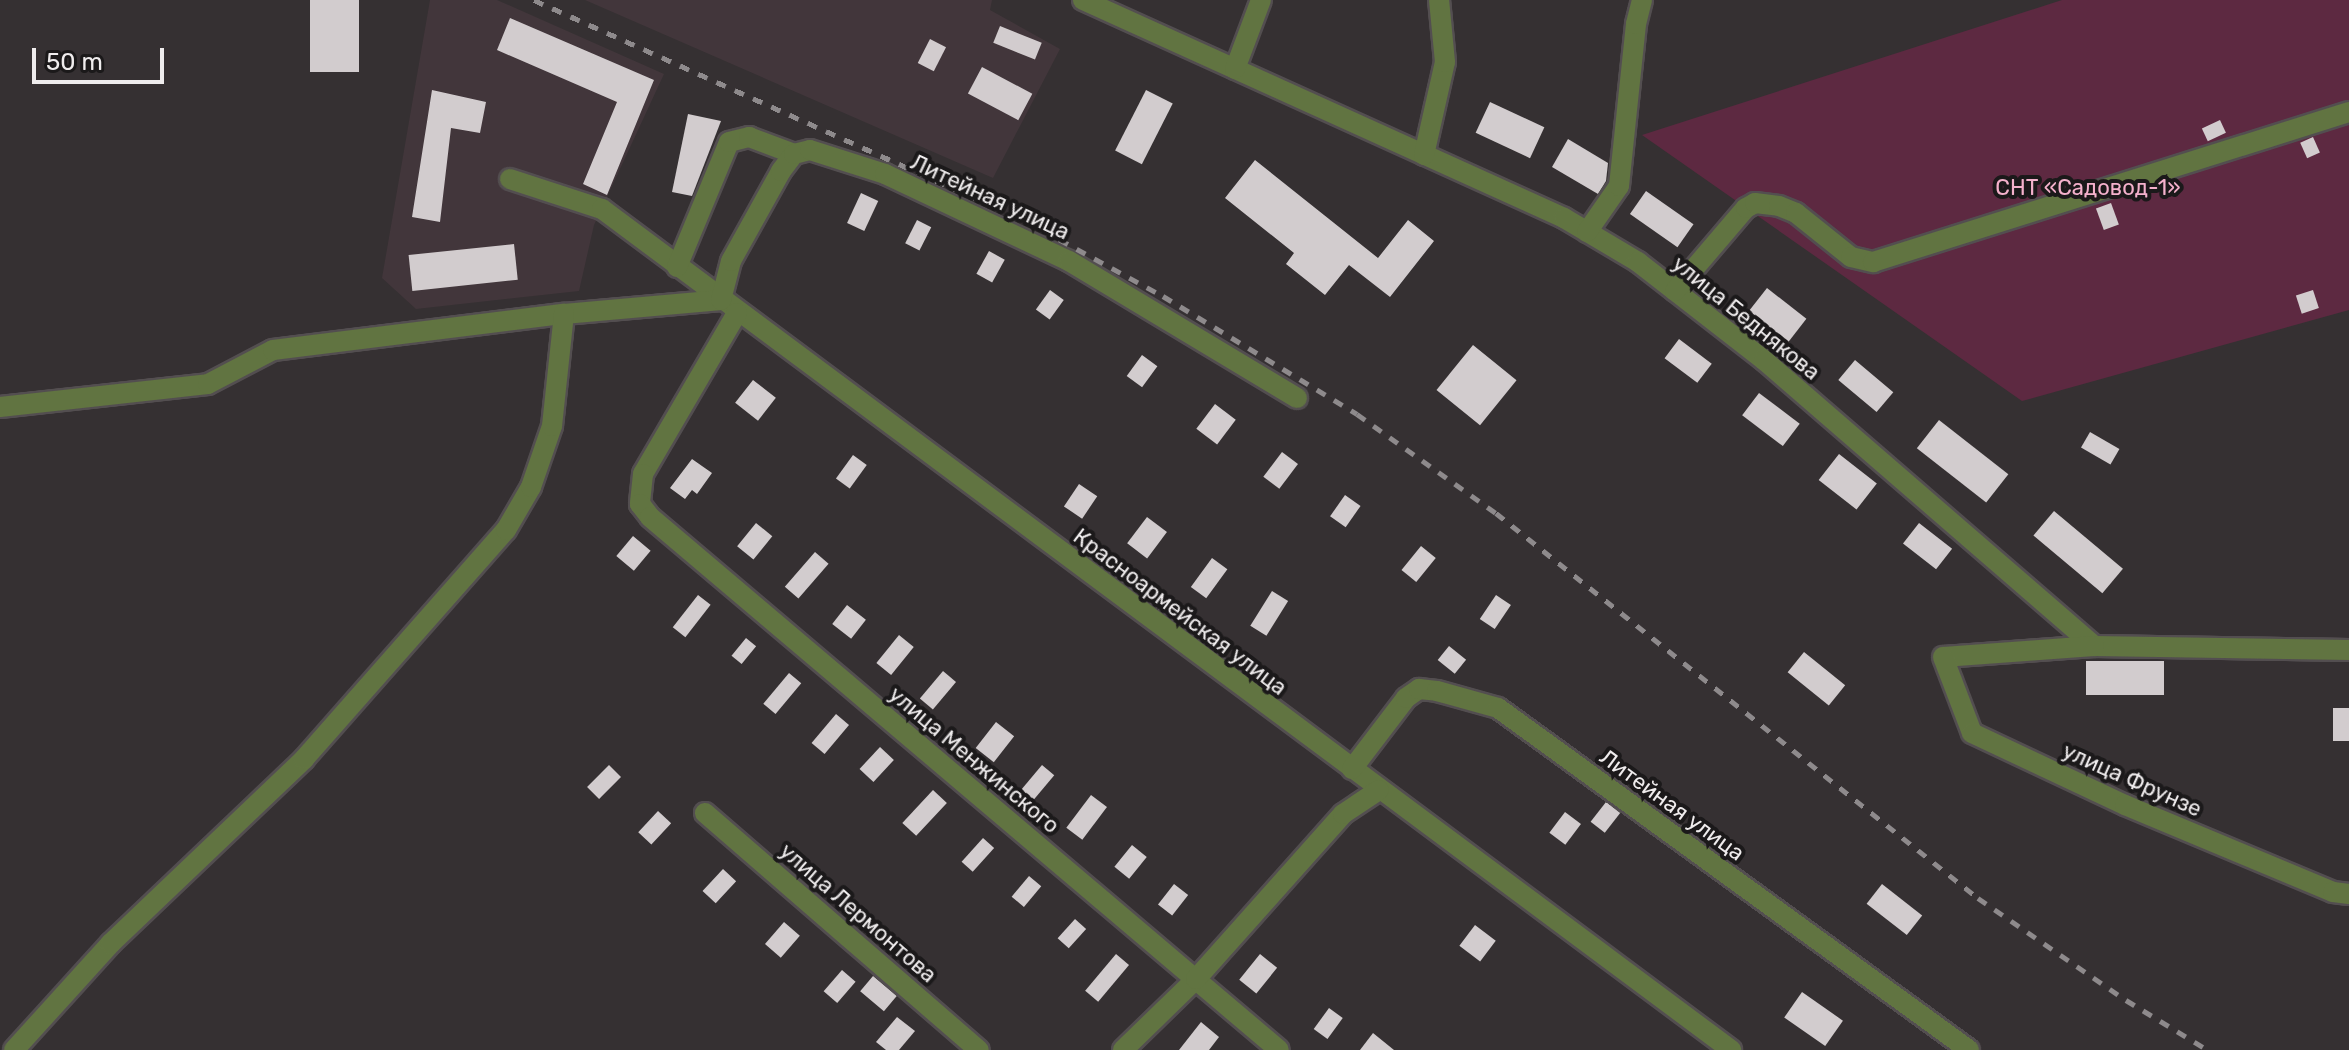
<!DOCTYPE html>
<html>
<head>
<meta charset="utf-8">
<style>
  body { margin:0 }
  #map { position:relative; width:2349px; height:1050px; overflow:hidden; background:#353032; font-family:Rubik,sans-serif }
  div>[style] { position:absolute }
  .built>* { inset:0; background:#42363b }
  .green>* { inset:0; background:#5d2941 }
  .building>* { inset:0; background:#d2ccce; transform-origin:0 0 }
  .roads { filter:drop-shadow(2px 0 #534e50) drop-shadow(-2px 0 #534e50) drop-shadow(0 2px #534e50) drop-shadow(0 -2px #534e50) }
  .minor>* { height:20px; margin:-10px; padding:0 10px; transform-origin:10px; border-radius:10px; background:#617441 }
  .rail>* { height:5px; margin-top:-2.5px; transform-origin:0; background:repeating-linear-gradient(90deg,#8e8a8c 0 10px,transparent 0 20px) }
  span { translate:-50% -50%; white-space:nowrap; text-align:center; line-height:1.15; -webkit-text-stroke:8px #1b191a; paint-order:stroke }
  .park-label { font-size:22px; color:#f4b1cc }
  .street-label { font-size:22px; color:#efeced }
  .scale { position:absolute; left:32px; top:48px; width:132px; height:36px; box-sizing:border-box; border:4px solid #efeced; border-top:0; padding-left:10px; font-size:24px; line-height:28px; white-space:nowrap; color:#efeced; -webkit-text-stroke:6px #1b191a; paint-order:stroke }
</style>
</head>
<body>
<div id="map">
  <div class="built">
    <div style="clip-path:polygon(430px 0,497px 0,664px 74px,594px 225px,579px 291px,416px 309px,382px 278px)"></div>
    <div style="clip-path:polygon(585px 0,992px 0,990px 10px,1060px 49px,993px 178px)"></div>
  </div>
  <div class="green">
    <div style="clip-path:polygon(2062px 0,2349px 0,2349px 310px,2022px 401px,1642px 135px)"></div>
  </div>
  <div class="building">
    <div style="left:310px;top:0;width:49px;height:72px"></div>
    <div style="clip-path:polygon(510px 18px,654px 80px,607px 195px,583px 184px,617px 102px,497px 50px)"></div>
    <div style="left:1000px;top:26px;width:45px;height:18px;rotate:22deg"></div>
    <div style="left:930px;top:39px;width:18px;height:27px;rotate:27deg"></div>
    <div style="left:982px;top:67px;width:57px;height:30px;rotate:28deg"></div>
    <div style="clip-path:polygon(432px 90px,486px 102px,480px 133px,451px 128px,440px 222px,412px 217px)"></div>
    <div style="left:1146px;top:90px;width:30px;height:68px;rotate:27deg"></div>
    <div style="left:1490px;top:102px;width:60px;height:34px;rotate:25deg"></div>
    <div style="clip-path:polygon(688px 114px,721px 121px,692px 196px,672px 192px)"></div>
    <div style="left:2220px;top:120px;width:14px;height:20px;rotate:65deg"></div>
    <div style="left:2313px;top:137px;width:17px;height:14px;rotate:66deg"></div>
    <div style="clip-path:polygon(1568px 139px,1608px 163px,1606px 181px,1598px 194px,1552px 167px)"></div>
    <div style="clip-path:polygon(1255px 160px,1378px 258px,1408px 220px,1434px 241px,1390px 297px,1349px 265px,1325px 295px,1286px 264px,1294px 253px,1225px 198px)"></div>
    <div style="left:1646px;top:191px;width:58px;height:28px;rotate:35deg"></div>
    <div style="left:861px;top:193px;width:19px;height:33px;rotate:25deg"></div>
    <div style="left:2111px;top:203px;width:23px;height:16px;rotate:70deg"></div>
    <div style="left:917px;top:220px;width:16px;height:26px;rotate:27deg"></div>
    <div style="left:514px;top:244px;width:36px;height:106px;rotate:84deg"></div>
    <div style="left:989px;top:251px;width:18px;height:26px;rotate:29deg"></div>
    <div style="left:1767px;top:288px;width:50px;height:29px;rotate:38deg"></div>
    <div style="left:1050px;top:290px;width:17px;height:24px;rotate:36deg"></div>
    <div style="left:2313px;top:290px;width:19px;height:18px;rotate:72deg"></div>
    <div style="left:1679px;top:339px;width:41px;height:24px;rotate:37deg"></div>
    <div style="left:1473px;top:345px;width:56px;height:58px;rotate:39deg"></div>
    <div style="left:1142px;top:355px;width:19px;height:26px;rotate:36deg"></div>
    <div style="left:1855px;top:360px;width:50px;height:26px;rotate:40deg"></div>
    <div style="left:753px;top:380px;width:29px;height:29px;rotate:38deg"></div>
    <div style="left:1759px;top:393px;width:51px;height:28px;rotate:37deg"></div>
    <div style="left:1215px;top:404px;width:26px;height:31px;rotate:37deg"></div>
    <div style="left:1939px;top:420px;width:88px;height:36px;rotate:38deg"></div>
    <div style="left:2090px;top:432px;width:34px;height:18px;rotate:30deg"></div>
    <div style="left:1282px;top:452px;width:20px;height:31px;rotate:37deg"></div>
    <div style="left:1839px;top:454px;width:48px;height:33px;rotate:38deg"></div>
    <div style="left:853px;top:455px;width:17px;height:29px;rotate:36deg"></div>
    <div style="clip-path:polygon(692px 459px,712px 473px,697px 494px,692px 490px,685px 499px,670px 488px)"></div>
    <div style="left:1079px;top:484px;width:22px;height:27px;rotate:34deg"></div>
    <div style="left:1345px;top:495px;width:19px;height:26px;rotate:35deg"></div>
    <div style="left:2054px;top:511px;width:90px;height:32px;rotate:40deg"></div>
    <div style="left:1147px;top:517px;width:25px;height:33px;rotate:37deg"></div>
    <div style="left:756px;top:523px;width:21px;height:30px;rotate:39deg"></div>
    <div style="left:1919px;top:523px;width:42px;height:26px;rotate:38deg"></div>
    <div style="left:633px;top:536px;width:23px;height:26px;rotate:40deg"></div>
    <div style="left:1421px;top:546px;width:19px;height:31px;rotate:39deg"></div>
    <div style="left:815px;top:552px;width:18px;height:46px;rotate:41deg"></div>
    <div style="left:1212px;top:558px;width:19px;height:36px;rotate:36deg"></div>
    <div style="left:1272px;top:591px;width:19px;height:41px;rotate:32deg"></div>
    <div style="left:698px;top:595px;width:16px;height:41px;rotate:38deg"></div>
    <div style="left:1496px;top:595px;width:18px;height:29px;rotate:34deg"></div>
    <div style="left:847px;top:605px;width:24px;height:24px;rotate:38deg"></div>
    <div style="left:899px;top:635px;width:19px;height:36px;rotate:39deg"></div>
    <div style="left:746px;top:638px;width:13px;height:23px;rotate:39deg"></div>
    <div style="left:1449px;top:646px;width:22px;height:18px;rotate:39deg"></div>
    <div style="left:1804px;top:652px;width:53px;height:26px;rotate:39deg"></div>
    <div style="left:2086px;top:661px;width:78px;height:34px"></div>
    <div style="left:943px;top:671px;width:17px;height:36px;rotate:40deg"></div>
    <div style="left:789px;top:673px;width:16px;height:40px;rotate:40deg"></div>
    <div style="left:2333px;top:708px;width:16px;height:33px"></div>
    <div style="left:836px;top:714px;width:17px;height:38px;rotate:40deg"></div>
    <div style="left:996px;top:722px;width:23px;height:33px;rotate:38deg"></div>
    <div style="left:880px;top:747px;width:19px;height:30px;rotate:43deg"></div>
    <div style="left:609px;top:765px;width:17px;height:31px;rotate:45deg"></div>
    <div style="left:1042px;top:765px;width:16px;height:32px;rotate:40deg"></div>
    <div style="left:933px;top:790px;width:19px;height:45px;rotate:43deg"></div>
    <div style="left:1091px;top:795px;width:20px;height:41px;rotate:37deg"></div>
    <div style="left:1606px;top:802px;width:18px;height:25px;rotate:38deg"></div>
    <div style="left:658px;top:811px;width:18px;height:29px;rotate:43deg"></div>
    <div style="left:1565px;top:812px;width:20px;height:26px;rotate:37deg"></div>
    <div style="left:983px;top:838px;width:15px;height:32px;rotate:42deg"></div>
    <div style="left:1132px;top:845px;width:19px;height:28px;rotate:39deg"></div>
    <div style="left:723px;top:869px;width:18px;height:30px;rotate:43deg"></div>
    <div style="left:1029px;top:876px;width:16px;height:27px;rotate:40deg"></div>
    <div style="left:1174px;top:884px;width:18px;height:26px;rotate:38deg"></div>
    <div style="left:1882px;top:884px;width:51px;height:25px;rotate:38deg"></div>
    <div style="left:1075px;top:919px;width:15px;height:26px;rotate:42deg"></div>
    <div style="left:784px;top:922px;width:21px;height:29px;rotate:41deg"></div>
    <div style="left:1475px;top:925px;width:26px;height:26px;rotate:37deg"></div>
    <div style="left:1116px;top:954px;width:17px;height:48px;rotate:40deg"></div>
    <div style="left:1260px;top:954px;width:22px;height:33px;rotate:39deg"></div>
    <div style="left:842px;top:970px;width:18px;height:28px;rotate:41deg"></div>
    <div style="left:873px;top:976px;width:31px;height:20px;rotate:40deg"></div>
    <div style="left:1802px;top:992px;width:50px;height:31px;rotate:35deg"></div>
    <div style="left:1329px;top:1008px;width:17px;height:26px;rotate:36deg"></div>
    <div style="clip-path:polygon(897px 1017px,915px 1031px,899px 1050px,886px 1050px,876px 1042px)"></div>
    <div style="clip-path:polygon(1201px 1022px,1219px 1037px,1209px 1050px,1179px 1050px)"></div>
    <div style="clip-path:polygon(1373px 1033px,1394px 1050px,1360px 1050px)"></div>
  </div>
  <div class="roads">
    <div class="minor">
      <div style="left:1083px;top:0;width:528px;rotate:24.38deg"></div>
      <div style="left:1564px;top:218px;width:86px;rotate:30.7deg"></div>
      <div style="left:1638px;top:262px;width:160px;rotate:37.9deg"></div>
      <div style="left:1764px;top:360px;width:437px;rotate:40.9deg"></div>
      <div style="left:2094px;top:646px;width:255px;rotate:0.9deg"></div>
      <div style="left:1235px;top:69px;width:74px;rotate:-69.4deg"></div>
      <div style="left:1424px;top:155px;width:95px;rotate:-77.3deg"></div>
      <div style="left:1445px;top:62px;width:62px;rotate:-95.5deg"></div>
      <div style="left:510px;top:179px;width:97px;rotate:18.1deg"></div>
      <div style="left:602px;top:209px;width:1408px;rotate:36.68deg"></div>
      <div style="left:1587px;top:232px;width:56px;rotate:-55.2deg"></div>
      <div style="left:1619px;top:186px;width:163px;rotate:-84deg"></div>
      <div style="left:1636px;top:24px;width:25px;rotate:-76deg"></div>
      <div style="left:677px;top:267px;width:135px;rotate:-67.4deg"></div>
      <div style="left:729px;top:142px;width:21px;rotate:-14deg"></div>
      <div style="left:749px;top:137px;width:48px;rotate:20.7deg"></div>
      <div style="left:1675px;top:291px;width:109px;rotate:-49.5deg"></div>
      <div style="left:1746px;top:208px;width:10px;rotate:-29deg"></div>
      <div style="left:1755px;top:203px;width:24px;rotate:7deg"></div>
      <div style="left:1779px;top:206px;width:18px;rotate:22deg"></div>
      <div style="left:1796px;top:213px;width:70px;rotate:38.7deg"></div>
      <div style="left:1851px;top:257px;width:23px;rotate:13deg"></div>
      <div style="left:1873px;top:262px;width:499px;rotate:-17.5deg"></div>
      <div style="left:737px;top:313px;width:186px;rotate:120.3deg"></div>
      <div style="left:643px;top:474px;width:30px;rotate:96deg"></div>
      <div style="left:640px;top:504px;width:16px;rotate:52deg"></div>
      <div style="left:650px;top:517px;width:824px;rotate:40.28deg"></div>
      <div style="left:0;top:407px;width:209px;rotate:-6.3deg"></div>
      <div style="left:208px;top:384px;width:73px;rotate:-27.6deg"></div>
      <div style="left:273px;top:350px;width:293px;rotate:-7.1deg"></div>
      <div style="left:564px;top:314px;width:158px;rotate:-5.1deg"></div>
      <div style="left:721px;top:300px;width:40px;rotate:-75.6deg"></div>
      <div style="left:731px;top:261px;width:103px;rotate:-60.9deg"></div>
      <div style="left:781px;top:171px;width:21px;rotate:-53deg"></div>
      <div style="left:794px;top:154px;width:16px;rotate:-14deg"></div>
      <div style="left:810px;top:150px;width:79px;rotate:17.7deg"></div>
      <div style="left:885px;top:174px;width:204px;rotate:25.3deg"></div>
      <div style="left:1069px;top:261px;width:266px;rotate:31deg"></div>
      <div style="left:2094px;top:646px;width:151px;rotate:175.8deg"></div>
      <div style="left:1943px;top:657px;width:81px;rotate:69.1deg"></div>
      <div style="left:1972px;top:733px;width:169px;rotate:25.2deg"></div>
      <div style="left:2125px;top:805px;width:225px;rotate:22.7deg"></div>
      <div style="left:2333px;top:892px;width:16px;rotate:7deg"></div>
      <div style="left:1352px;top:769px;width:89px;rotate:-52.7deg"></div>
      <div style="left:1406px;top:698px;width:16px;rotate:-35deg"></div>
      <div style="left:1419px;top:689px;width:18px;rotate:6deg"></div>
      <div style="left:1437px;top:691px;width:63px;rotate:15.6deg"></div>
      <div style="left:1498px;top:708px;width:582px;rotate:35.98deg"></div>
      <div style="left:705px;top:813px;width:362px;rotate:40.9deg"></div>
      <div style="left:14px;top:1050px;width:144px;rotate:-47.8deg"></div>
      <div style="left:111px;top:943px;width:267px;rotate:-43.6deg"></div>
      <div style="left:304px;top:759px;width:305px;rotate:-48.6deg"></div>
      <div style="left:506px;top:530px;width:50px;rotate:-59.8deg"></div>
      <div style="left:531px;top:487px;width:65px;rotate:-71deg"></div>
      <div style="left:552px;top:426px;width:113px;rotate:-83.9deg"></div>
      <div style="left:1123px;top:1050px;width:102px;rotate:-44.2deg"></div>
      <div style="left:1196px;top:979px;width:221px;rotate:-48.3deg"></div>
      <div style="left:1343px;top:814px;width:43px;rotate:-33.7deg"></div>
    </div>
  </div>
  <div class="rail">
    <div style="left:534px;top:0;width:537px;rotate:24.18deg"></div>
    <div style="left:1024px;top:220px;width:158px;rotate:28.7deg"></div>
    <div style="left:1163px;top:296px;width:227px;rotate:31.3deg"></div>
    <div style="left:1357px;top:414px;width:171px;rotate:35.5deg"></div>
    <div style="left:1496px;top:513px;width:617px;rotate:38.62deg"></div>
    <div style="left:1978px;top:898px;width:180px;rotate:34.6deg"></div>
    <div style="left:2126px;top:1000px;width:96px;rotate:31.4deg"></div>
  </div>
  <div class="park-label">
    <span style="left:2088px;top:188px">СНТ «Садовод-1»</span>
  </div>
  <div class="street-label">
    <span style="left:990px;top:197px;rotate:25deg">Литейная улица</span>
    <span style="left:1746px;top:318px;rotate:39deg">улица Беднякова</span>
    <span style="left:1180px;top:612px;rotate:37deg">Красноармейская улица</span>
    <span style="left:974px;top:760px;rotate:40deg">улица Менжинского</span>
    <span style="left:2132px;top:780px;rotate:24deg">улица Фрунзе</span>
    <span style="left:1672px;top:805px;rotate:36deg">Литейная улица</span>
    <span style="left:858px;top:913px;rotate:41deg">улица Лермонтова</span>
  </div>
  <div class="scale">50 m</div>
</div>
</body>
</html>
